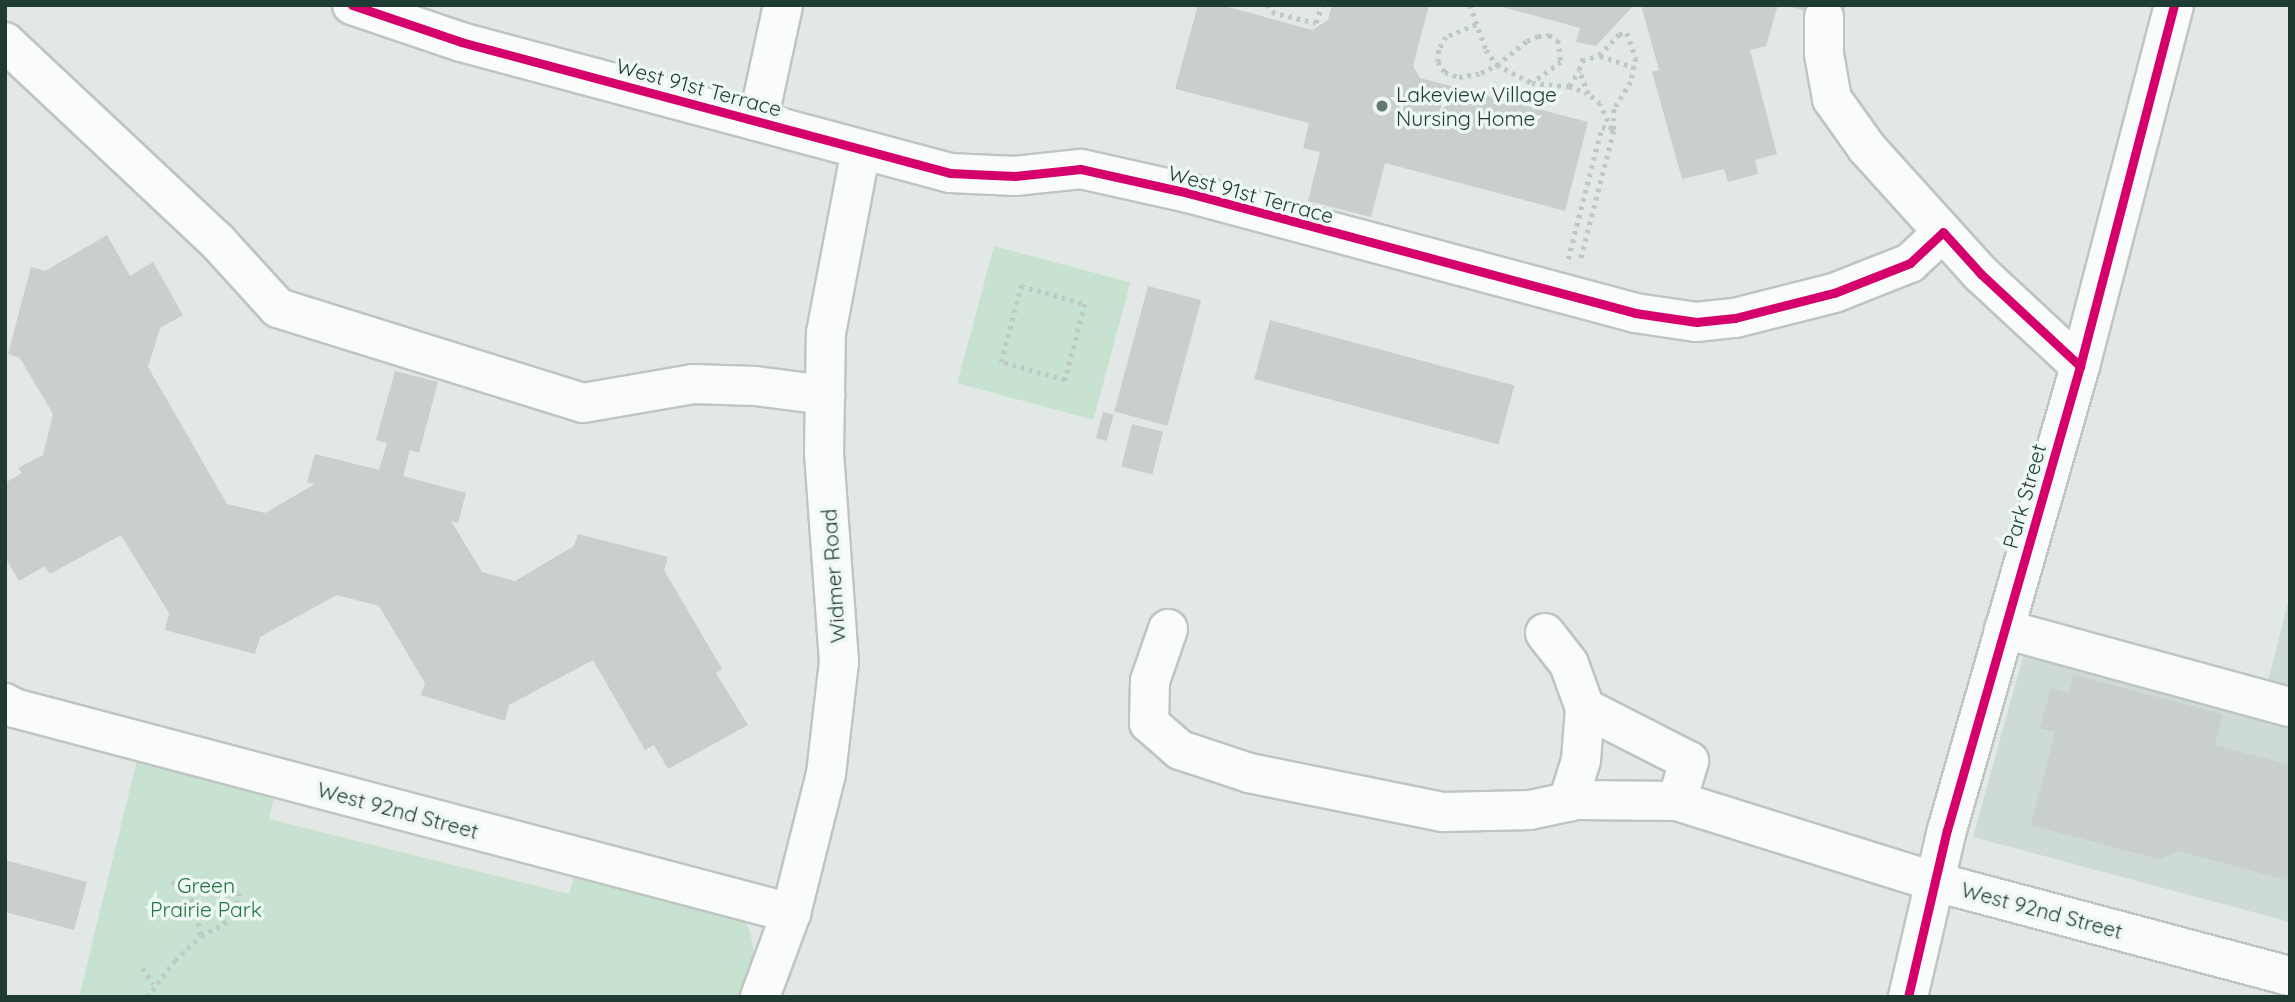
<!DOCTYPE html>
<html>
<head>
<meta charset="utf-8">
<style>
  body { margin:0 }
  #map { position:relative; width:2295px; height:1002px; overflow:hidden; background:#e1e8e5; font-family:Quicksand,sans-serif }
  div>[style] { position:absolute }
  .built>* { inset:0; background:#cedad5 }
  .green>* { inset:0; background:#c8e2d1; transform-origin:0 0 }
  .building>* { inset:0; background:#c8cfcc; transform-origin:0 0 }
  .path>* { height:4.5px; margin-top:-2.25px; transform-origin:0; background:repeating-linear-gradient(90deg,#bec8c5 0 3.5px,transparent 0 8.5px) }
  .roads { filter:drop-shadow(2px 0 #bec5c2) drop-shadow(-2px 0 #bec5c2) drop-shadow(0 2px #bec5c2) drop-shadow(0 -2px #bec5c2) }
  .minor>* { height:38px; margin:-19px; padding:0 19px; transform-origin:19px; border-radius:19px; background:#fafcfb }
  .cycleway>* { height:9px; margin:-4.5px; padding:0 4.5px; transform-origin:4.5px; border-radius:4.5px; background:#d6006c }
  .dots>* { width:19px; height:19px; translate:-50% -50%; box-sizing:border-box; border:4px solid #eef7f3; border-radius:50% }
  span { translate:-50% -50%; white-space:nowrap; text-align:center; line-height:1.15; -webkit-text-stroke:7px #eef7f3; paint-order:stroke }
  .street-label { font-size:21px; color:#1e3c34 }
  .poi-label { font-size:21px; color:#1e3c34 }
  .left { translate:0 -50%; text-align:left }
  .park-label { font-size:21px; color:#257644 }
  .frame { position:absolute; inset:0; border:7px solid #1e3c34; pointer-events:none }
</style>
</head>
<body>
<div id="map">
  <div class="built">
    <div style="clip-path:polygon(2290px 595px,2290px 922px,1973px 837px,2034px 617px,2268px 681px)"></div>
  </div>
  <div class="green">
    <div style="left:994px;top:246px;width:141px;height:142px;rotate:15deg"></div>
    <div style="clip-path:polygon(138px 756px,275px 793px,269px 819px,569px 894px,576px 869px,730px 912px,745px 921px,750px 932px,754px 953px,748px 977px,740px 997px,79px 997px)"></div>
  </div>
  <div class="building">
    <div style="clip-path:polygon(1198px 5px,1221px 5px,1312px 30px,1328px 20px,1332px 5px,1429px 5px,1413px 66px,1420px 78px,1588px 122px,1565px 211px,1385px 163px,1371px 217px,1308px 201px,1320px 152px,1303px 148px,1309px 123px,1175px 89px)"></div>
    <div style="clip-path:polygon(1495px 5px,1634px 5px,1596px 46px,1576px 42px,1580px 28px)"></div>
    <div style="clip-path:polygon(1641px 5px,1778px 5px,1766px 46px,1750px 50px,1777px 154px,1755px 160px,1758px 174px,1728px 182px,1724px 169px,1682px 179px,1652px 72px,1659px 70px)"></div>
    <div style="clip-path:polygon(1785px 5px,1846px 5px,1841px 22px)"></div>
    <div style="clip-path:polygon(107px 235px,130px 276px,153px 262px,183px 315px,160px 328px,148px 367px,227px 504px,265px 513px,315px 484px,307px 482px,315px 454px,379px 470px,387px 443px,376px 440px,395px 371px,438px 382px,419px 453px,410px 450px,403px 476px,466px 493px,458px 523px,451px 521px,482px 572px,515px 581px,574px 546px,578px 534px,668px 557px,664px 570px,722px 669px,716px 673px,748px 725px,668px 769px,654px 745px,645px 750px,593px 660px,509px 705px,505px 721px,421px 695px,425px 683px,379px 606px,337px 595px,260px 637px,255px 654px,165px 630px,169px 613px,121px 535px,50px 574px,45px 566px,19px 581px,5px 557px,5px 483px,22px 473px,18px 468px,43px 455px,53px 414px,20px 358px,8px 354px,31px 267px,45px 271px)"></div>
    <div style="left:1148px;top:286px;width:55px;height:130px;rotate:15deg"></div>
    <div style="left:1270px;top:320px;width:253px;height:61px;rotate:15deg"></div>
    <div style="left:1103px;top:412px;width:11px;height:27px;rotate:15deg"></div>
    <div style="left:1132px;top:424px;width:32px;height:44px;rotate:14deg"></div>
    <div style="clip-path:polygon(2073px 675px,2223px 714px,2215px 745px,2290px 765px,2290px 881px,2179px 851px,2158px 859px,2031px 825px,2055px 732px,2040px 728px,2051px 688px,2068px 693px)"></div>
    <div style="clip-path:polygon(5px 860px,87px 882px,74px 930px,5px 912px)"></div>
  </div>
  <div class="path">
    <div style="left:1267px;top:5px;width:9px;rotate:54deg"></div>
    <div style="left:1272px;top:12px;width:45px;rotate:14deg"></div>
    <div style="left:1316px;top:23px;width:19px;rotate:-72deg"></div>
    <div style="left:1470px;top:5px;width:48px;rotate:70.4deg"></div>
    <div style="left:1486px;top:50px;width:19px;rotate:54deg"></div>
    <div style="left:1497px;top:65px;width:39px;rotate:27deg"></div>
    <div style="left:1532px;top:83px;width:37px;rotate:5deg"></div>
    <div style="left:1569px;top:86px;width:19px;rotate:21deg"></div>
    <div style="left:1476px;top:25px;width:32px;rotate:158deg"></div>
    <div style="left:1446px;top:37px;width:15px;rotate:118deg"></div>
    <div style="left:1439px;top:50px;width:12px;rotate:95deg"></div>
    <div style="left:1438px;top:62px;width:12px;rotate:55deg"></div>
    <div style="left:1445px;top:72px;width:15px;rotate:20deg"></div>
    <div style="left:1459px;top:77px;width:22px;rotate:-10deg"></div>
    <div style="left:1481px;top:73px;width:18px;rotate:-27deg"></div>
    <div style="left:1497px;top:65px;width:38px;rotate:-39deg"></div>
    <div style="left:1527px;top:41px;width:12px;rotate:-24deg"></div>
    <div style="left:1538px;top:36px;width:11px;rotate:-5deg"></div>
    <div style="left:1549px;top:35px;width:10px;rotate:29deg"></div>
    <div style="left:1558px;top:40px;width:22px;rotate:82deg"></div>
    <div style="left:1561px;top:62px;width:36px;rotate:144deg"></div>
    <div style="left:1600px;top:56px;width:36px;rotate:18deg"></div>
    <div style="left:1582px;top:61px;width:8px;rotate:-83deg"></div>
    <div style="left:1569px;top:86px;width:18px;rotate:-56deg"></div>
    <div style="left:1611px;top:129px;width:27px;rotate:-114deg"></div>
    <div style="left:1600px;top:104px;width:16px;rotate:-140deg"></div>
    <div style="left:1588px;top:94px;width:26px;rotate:-111deg"></div>
    <div style="left:1579px;top:70px;width:9px;rotate:-72deg"></div>
    <div style="left:1582px;top:61px;width:18px;rotate:-19deg"></div>
    <div style="left:1599px;top:55px;width:29px;rotate:-46deg"></div>
    <div style="left:1619px;top:34px;width:8px;rotate:-7deg"></div>
    <div style="left:1627px;top:33px;width:27px;rotate:70deg"></div>
    <div style="left:1636px;top:58px;width:25px;rotate:102deg"></div>
    <div style="left:1631px;top:82px;width:32px;rotate:122deg"></div>
    <div style="left:1614px;top:109px;width:22px;rotate:90deg"></div>
    <div style="left:1568px;top:259px;width:136px;rotate:-75.6deg"></div>
    <div style="left:1602px;top:127px;width:9px;rotate:13deg"></div>
    <div style="left:1611px;top:129px;width:4px;rotate:34deg"></div>
    <div style="left:1614px;top:131px;width:135px;rotate:104.5deg"></div>
    <div style="left:1021px;top:286px;width:66px;rotate:15.7deg"></div>
    <div style="left:1085px;top:304px;width:79px;rotate:104.7deg"></div>
    <div style="left:1065px;top:380px;width:66px;rotate:-164.3deg"></div>
    <div style="left:1001px;top:362px;width:79px;rotate:-75.3deg"></div>
    <div style="left:172px;top:881px;width:18px;rotate:38deg"></div>
    <div style="left:143px;top:968px;width:19px;rotate:58deg"></div>
    <div style="left:147px;top:997px;width:46px;rotate:-52.9deg"></div>
    <div style="left:175px;top:960px;width:35px;rotate:-43deg"></div>
    <div style="left:201px;top:936px;width:26px;rotate:-28deg"></div>
    <div style="left:224px;top:924px;width:16px;rotate:-50deg"></div>
    <div style="left:234px;top:912px;width:19px;rotate:-74deg"></div>
    <div style="left:239px;top:894px;width:35px;rotate:-165deg"></div>
    <div style="left:205px;top:885px;width:20px;rotate:160deg"></div>
    <div style="left:186px;top:892px;width:17px;rotate:54deg"></div>
    <div style="left:196px;top:906px;width:30px;rotate:81deg"></div>
  </div>
  <div class="roads">
    <div class="minor">
      <div style="left:352px;top:5px;width:115px;rotate:18.7deg"></div>
      <div style="left:461px;top:42px;width:506px;rotate:15deg"></div>
      <div style="left:950px;top:173px;width:65px;rotate:2.6deg"></div>
      <div style="left:1015px;top:176px;width:66px;rotate:-6.1deg"></div>
      <div style="left:1081px;top:169px;width:110px;rotate:12.6deg"></div>
      <div style="left:1188px;top:193px;width:463px;rotate:15deg"></div>
      <div style="left:1635px;top:313px;width:62px;rotate:8.4deg"></div>
      <div style="left:1696px;top:322px;width:39px;rotate:-6deg"></div>
      <div style="left:1735px;top:318px;width:102px;rotate:-14.2deg"></div>
      <div style="left:1834px;top:293px;width:82px;rotate:-21.5deg"></div>
      <div style="left:1910px;top:263px;width:45px;rotate:-43.2deg"></div>
      <div style="left:1824px;top:17px;width:37px;rotate:90deg"></div>
      <div style="left:1824px;top:54px;width:46px;rotate:79.9deg"></div>
      <div style="left:1832px;top:99px;width:60px;rotate:54.5deg"></div>
      <div style="left:1867px;top:148px;width:170px;rotate:47.9deg"></div>
      <div style="left:1981px;top:274px;width:135px;rotate:42.9deg"></div>
      <div style="left:5px;top:42px;width:292px;rotate:43.2deg"></div>
      <div style="left:218px;top:242px;width:89px;rotate:47.7deg"></div>
      <div style="left:278px;top:308px;width:319px;rotate:17.3deg"></div>
      <div style="left:583px;top:403px;width:112px;rotate:-9.8deg"></div>
      <div style="left:693px;top:384px;width:62px;rotate:1.8deg"></div>
      <div style="left:755px;top:386px;width:71px;rotate:7.3deg"></div>
      <div style="left:758px;top:121px;width:119px;rotate:-77.8deg"></div>
      <div style="left:1168px;top:629px;width:55px;rotate:109.1deg"></div>
      <div style="left:1150px;top:681px;width:42px;rotate:91.4deg"></div>
      <div style="left:1149px;top:723px;width:41px;rotate:41.1deg"></div>
      <div style="left:1180px;top:750px;width:73px;rotate:18.4deg"></div>
      <div style="left:1249px;top:773px;width:198px;rotate:11.4deg"></div>
      <div style="left:1443px;top:812px;width:87px;rotate:-1.3deg"></div>
      <div style="left:1530px;top:810px;width:48px;rotate:-12deg"></div>
      <div style="left:1577px;top:800px;width:100px;rotate:0.6deg"></div>
      <div style="left:1677px;top:801px;width:271px;rotate:17.4deg"></div>
      <div style="left:1936px;top:882px;width:366px;rotate:14.9deg"></div>
      <div style="left:2004px;top:629px;width:296px;rotate:15.3deg"></div>
      <div style="left:1545px;top:633px;width:39px;rotate:52deg"></div>
      <div style="left:1569px;top:664px;width:47px;rotate:70deg"></div>
      <div style="left:1585px;top:708px;width:52px;rotate:94.4deg"></div>
      <div style="left:1581px;top:760px;width:44px;rotate:107.2deg"></div>
      <div style="left:5px;top:703px;width:10px;rotate:29deg"></div>
      <div style="left:14px;top:708px;width:804px;rotate:14.78deg"></div>
      <div style="left:1585px;top:708px;width:117px;rotate:27deg"></div>
      <div style="left:1689px;top:761px;width:42px;rotate:106.7deg"></div>
      <div style="left:760px;top:997px;width:90px;rotate:-69.7deg"></div>
      <div style="left:791px;top:913px;width:143px;rotate:-75.9deg"></div>
      <div style="left:826px;top:774px;width:113px;rotate:-83.4deg"></div>
      <div style="left:839px;top:662px;width:208px;rotate:-94.1deg"></div>
      <div style="left:824px;top:455px;width:122px;rotate:-89.1deg"></div>
      <div style="left:826px;top:333px;width:187px;rotate:-79.2deg"></div>
      <div style="left:1908px;top:997px;width:171px;rotate:-76.9deg"></div>
      <div style="left:1947px;top:830px;width:483px;rotate:-74deg"></div>
      <div style="left:2080px;top:366px;width:373px;rotate:-75.4deg"></div>
    </div>
  </div>
  <div class="cycleway">
    <div style="left:352px;top:5px;width:115px;rotate:18.7deg"></div>
    <div style="left:461px;top:42px;width:506px;rotate:15deg"></div>
    <div style="left:950px;top:173px;width:65px;rotate:2.6deg"></div>
    <div style="left:1015px;top:176px;width:66px;rotate:-6.1deg"></div>
    <div style="left:1081px;top:169px;width:110px;rotate:12.6deg"></div>
    <div style="left:1188px;top:193px;width:463px;rotate:15deg"></div>
    <div style="left:1635px;top:313px;width:62px;rotate:8.4deg"></div>
    <div style="left:1696px;top:322px;width:39px;rotate:-6deg"></div>
    <div style="left:1735px;top:318px;width:102px;rotate:-14.2deg"></div>
    <div style="left:1834px;top:293px;width:82px;rotate:-21.5deg"></div>
    <div style="left:1910px;top:263px;width:45px;rotate:-43.2deg"></div>
    <div style="left:1943px;top:232px;width:57px;rotate:47.9deg"></div>
    <div style="left:1981px;top:274px;width:135px;rotate:42.9deg"></div>
    <div style="left:1908px;top:997px;width:171px;rotate:-76.9deg"></div>
    <div style="left:1947px;top:830px;width:483px;rotate:-74deg"></div>
    <div style="left:2080px;top:366px;width:373px;rotate:-75.4deg"></div>
  </div>
  <div class="dots">
    <div style="left:1382px;top:106px;background:#627872"></div>
  </div>
  <div class="street-label">
    <span style="left:699px;top:87px;rotate:15deg">West 91st Terrace</span>
    <span style="left:1251px;top:194px;rotate:15deg">West 91st Terrace</span>
    <span style="left:2024px;top:496px;rotate:-74deg">Park Street</span>
    <span style="left:833px;top:576px;rotate:-94deg">Widmer Road</span>
    <span style="left:398px;top:810px;rotate:15deg">West 92nd Street</span>
    <span style="left:2042px;top:910px;rotate:15deg">West 92nd Street</span>
  </div>
  <div class="poi-label">
    <span class="left" style="left:1396px;top:106px">Lakeview Village<br>Nursing Home</span>
  </div>
  <div class="park-label">
    <span style="left:206px;top:897px">Green<br>Prairie Park</span>
  </div>
  <div class="frame"></div>
</div>
</body>
</html>
